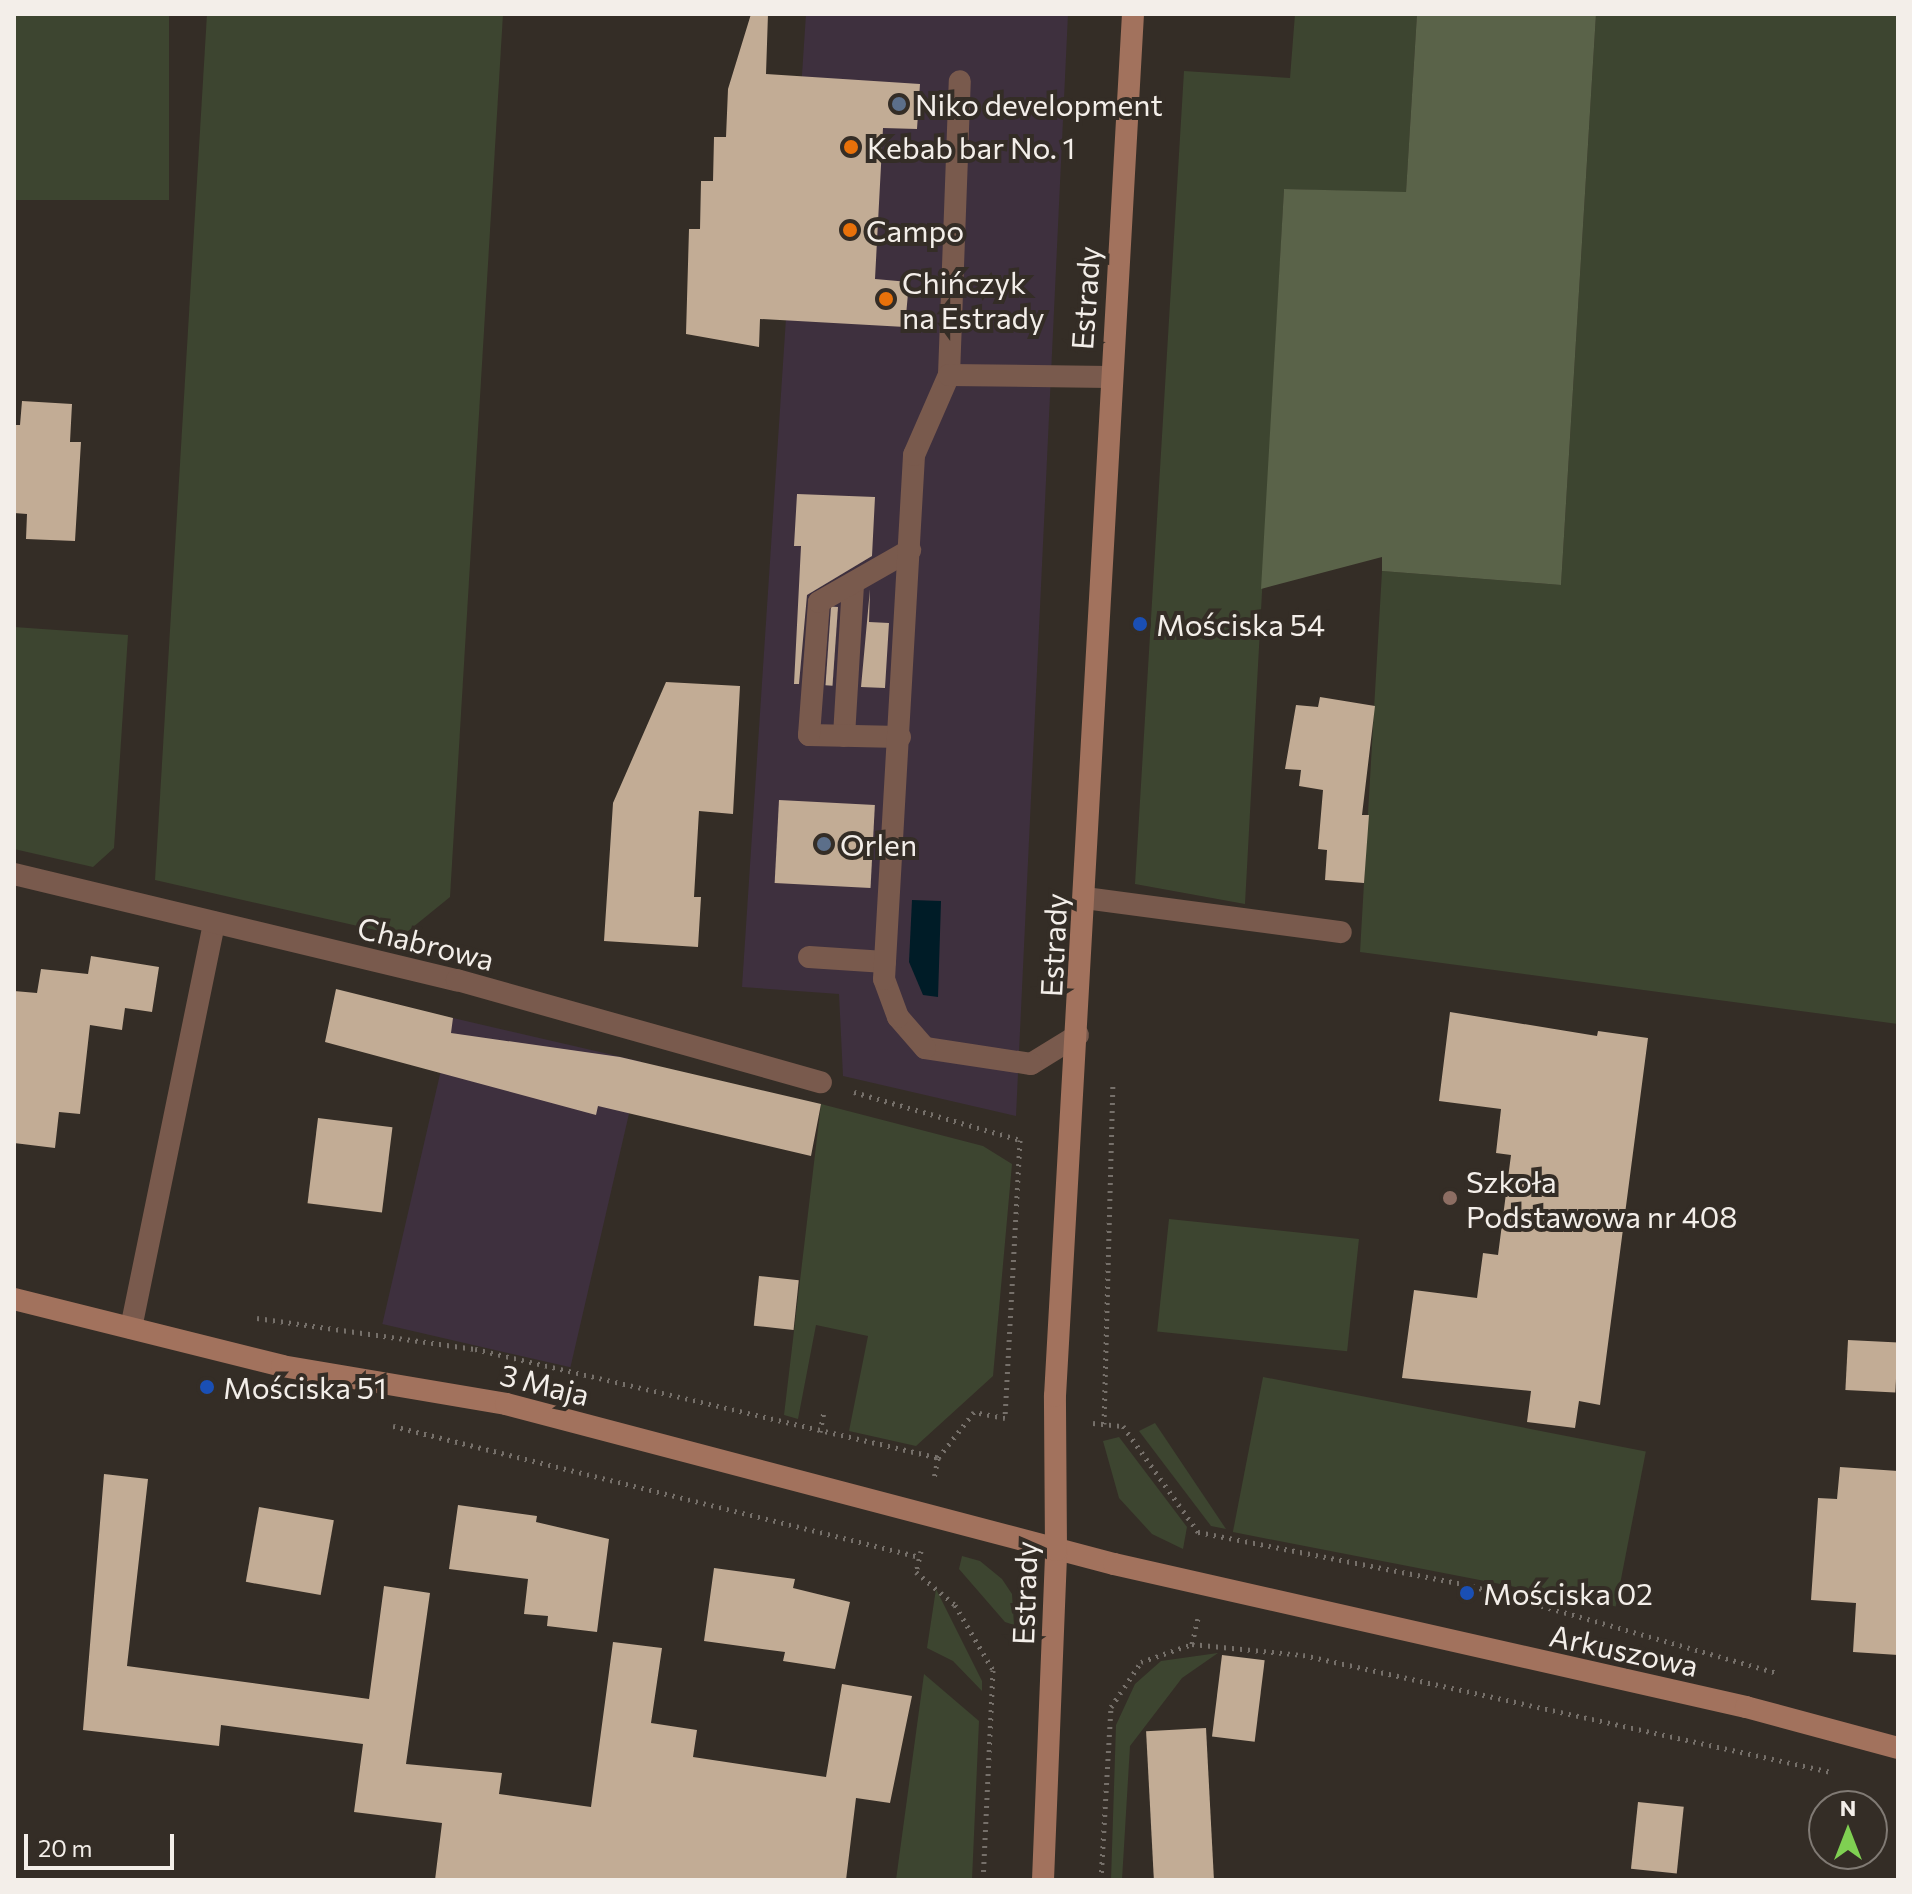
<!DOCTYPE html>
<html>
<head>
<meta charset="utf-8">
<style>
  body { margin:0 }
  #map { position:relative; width:1912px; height:1894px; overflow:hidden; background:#342d26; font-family:Commissioner,sans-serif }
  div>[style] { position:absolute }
  .commercial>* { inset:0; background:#3e303e; transform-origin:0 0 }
  .green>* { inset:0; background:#3d4530; transform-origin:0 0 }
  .forest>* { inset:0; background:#5a6349 }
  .water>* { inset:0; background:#001c27 }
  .building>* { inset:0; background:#c2ac95; transform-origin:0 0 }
  .path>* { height:5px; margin-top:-2.5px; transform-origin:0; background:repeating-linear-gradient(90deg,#76706a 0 2px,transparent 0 8px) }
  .service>* { height:22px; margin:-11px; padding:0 11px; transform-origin:11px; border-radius:11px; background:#795a4d }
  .minor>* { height:22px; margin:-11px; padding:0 11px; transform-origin:11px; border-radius:11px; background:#795a4d }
  .secondary>* { height:22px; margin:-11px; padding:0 11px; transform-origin:11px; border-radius:11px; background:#a2725d }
  .dots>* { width:22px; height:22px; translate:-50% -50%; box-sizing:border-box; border:4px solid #342d26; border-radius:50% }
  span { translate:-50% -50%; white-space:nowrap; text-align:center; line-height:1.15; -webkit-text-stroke:8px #342d26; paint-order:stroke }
  .poi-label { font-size:30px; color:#f3eee9 }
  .left { translate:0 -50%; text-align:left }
  .street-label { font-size:30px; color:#f3eee9 }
  .frame { position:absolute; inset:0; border:16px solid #f3eee9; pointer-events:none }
  .north { position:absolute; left:1808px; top:1790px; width:80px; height:80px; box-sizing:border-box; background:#342d26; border:2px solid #807a74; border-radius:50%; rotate:0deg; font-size:22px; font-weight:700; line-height:32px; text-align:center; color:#f3eee9 }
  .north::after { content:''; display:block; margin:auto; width:28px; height:36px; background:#7fd052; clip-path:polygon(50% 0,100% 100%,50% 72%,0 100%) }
  .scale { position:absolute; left:24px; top:1834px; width:150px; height:36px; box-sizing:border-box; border:4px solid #f3eee9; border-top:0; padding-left:10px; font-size:24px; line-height:28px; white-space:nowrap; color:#f3eee9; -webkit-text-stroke:6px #342d26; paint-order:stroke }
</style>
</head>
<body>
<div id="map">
  <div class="commercial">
    <div style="clip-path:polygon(806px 14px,1068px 14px,1016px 1116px,843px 1076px,839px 994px,742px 987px)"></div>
    <div style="left:453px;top:1018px;width:193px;height:314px;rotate:13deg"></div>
  </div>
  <div class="green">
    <div style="left:14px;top:14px;width:155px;height:186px"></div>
    <div style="clip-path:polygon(207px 14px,503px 14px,450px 897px,402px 936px,155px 880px)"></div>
    <div style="clip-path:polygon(1295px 14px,1417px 14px,1406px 193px,1284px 189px,1245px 904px,1135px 884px,1184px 71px,1290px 78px)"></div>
    <div style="clip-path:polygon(1596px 14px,1898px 14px,1898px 1024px,1360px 952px,1382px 571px,1561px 585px)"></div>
    <div style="clip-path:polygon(14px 627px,128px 635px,114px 848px,93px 867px,14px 849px)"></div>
    <div style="clip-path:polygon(821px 1104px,983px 1146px,1012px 1164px,993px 1376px,916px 1446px,849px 1431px,868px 1336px,816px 1325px,798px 1419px,784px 1415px)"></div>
    <div style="left:1169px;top:1219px;width:191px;height:113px;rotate:6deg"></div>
    <div style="left:1263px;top:1377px;width:390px;height:158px;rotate:11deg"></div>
    <div style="clip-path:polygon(1155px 1423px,1226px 1529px,1211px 1526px,1139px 1431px)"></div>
    <div style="clip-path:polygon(1119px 1437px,1187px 1527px,1183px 1549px,1152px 1534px,1119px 1498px,1103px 1441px)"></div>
    <div style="clip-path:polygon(962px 1556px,980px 1561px,1002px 1579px,1012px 1594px,1014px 1625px,1005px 1622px,959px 1569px)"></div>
    <div style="clip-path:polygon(936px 1589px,982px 1681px,982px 1691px,953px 1661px,927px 1648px)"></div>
    <div style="clip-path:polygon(1218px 1653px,1182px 1678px,1130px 1746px,1122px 1880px,1111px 1880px,1116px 1725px,1135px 1684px,1161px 1661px)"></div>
    <div style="clip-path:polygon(924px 1674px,979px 1721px,972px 1880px,896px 1880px)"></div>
  </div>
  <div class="forest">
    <div style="clip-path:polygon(1417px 14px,1596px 14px,1561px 585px,1382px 571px,1382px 557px,1261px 589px,1284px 189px,1406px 192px)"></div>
  </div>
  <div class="water">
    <div style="clip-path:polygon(912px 900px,941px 901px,938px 997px,923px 995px,909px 962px)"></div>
  </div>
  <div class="building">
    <div style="clip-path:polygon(751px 14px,768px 14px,766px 74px,920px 84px,917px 129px,883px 128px,875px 279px,909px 282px,905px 327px,760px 319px,759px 347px,686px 334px,689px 229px,700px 229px,701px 181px,713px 181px,714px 137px,726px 137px,728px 89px)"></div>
    <div style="clip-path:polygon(22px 401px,72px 404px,70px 442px,81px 442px,75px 541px,26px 539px,27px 514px,14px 513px,14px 425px,20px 425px)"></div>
    <div style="clip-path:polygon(797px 494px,875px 497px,872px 556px,807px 595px,799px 684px,794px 684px,801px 546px,794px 546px)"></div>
    <div style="clip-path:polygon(870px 589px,869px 622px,889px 623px,885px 688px,861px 687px)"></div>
    <div style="left:838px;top:607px;width:79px;height:7px;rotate:94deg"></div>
    <div style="clip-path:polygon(666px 682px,740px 686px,733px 814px,699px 811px,694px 897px,701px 897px,698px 947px,604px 941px,613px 803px)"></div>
    <div style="clip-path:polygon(1320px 697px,1375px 706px,1362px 815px,1369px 815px,1364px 883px,1325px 880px,1327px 850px,1318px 849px,1323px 790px,1299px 786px,1301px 770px,1285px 769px,1296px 705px,1318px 707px)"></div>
    <div style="left:779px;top:800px;width:96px;height:83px;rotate:3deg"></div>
    <div style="clip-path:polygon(91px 956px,159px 967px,152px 1012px,125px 1008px,122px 1030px,90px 1025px,80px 1114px,59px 1112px,55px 1148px,14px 1143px,14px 991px,37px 993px,41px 969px,88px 974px)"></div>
    <div style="clip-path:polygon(336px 989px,453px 1018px,451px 1033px,620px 1057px,821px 1104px,811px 1156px,598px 1106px,596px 1115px,325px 1042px)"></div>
    <div style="clip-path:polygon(1450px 1012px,1597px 1036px,1598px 1031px,1648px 1038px,1600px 1405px,1579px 1401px,1575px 1428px,1527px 1422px,1531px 1391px,1402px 1378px,1414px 1290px,1477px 1298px,1483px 1253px,1498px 1255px,1511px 1155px,1496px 1153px,1501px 1109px,1439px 1101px)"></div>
    <div style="left:318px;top:1118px;width:75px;height:86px;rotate:7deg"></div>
    <div style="left:759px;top:1276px;width:40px;height:50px;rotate:6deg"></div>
    <div style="left:1848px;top:1340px;width:50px;height:50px;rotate:3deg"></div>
    <div style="clip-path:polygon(1840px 1467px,1898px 1471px,1898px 1655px,1853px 1652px,1856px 1603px,1811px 1600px,1818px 1498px,1837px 1499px)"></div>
    <div style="clip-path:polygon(104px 1474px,148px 1479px,127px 1666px,369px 1699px,384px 1586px,430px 1593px,406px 1764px,502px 1773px,499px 1794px,591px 1807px,613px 1642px,662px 1648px,651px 1723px,697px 1730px,693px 1757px,826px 1777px,842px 1684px,912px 1696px,890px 1803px,856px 1798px,846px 1880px,435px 1880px,442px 1823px,354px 1812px,363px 1744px,221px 1725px,219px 1746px,83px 1730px)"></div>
    <div style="clip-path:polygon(458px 1505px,537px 1516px,536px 1522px,609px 1539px,597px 1632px,547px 1626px,548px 1616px,524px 1614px,528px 1579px,449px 1569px)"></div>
    <div style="left:259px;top:1507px;width:76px;height:76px;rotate:10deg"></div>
    <div style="clip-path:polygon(714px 1568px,795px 1579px,793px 1588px,850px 1602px,835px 1669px,783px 1661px,785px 1652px,704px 1641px)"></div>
    <div style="left:1222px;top:1655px;width:43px;height:82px;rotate:7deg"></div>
    <div style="left:1206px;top:1728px;width:152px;height:60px;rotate:87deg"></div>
    <div style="left:1638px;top:1802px;width:46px;height:67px;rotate:6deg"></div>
  </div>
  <div class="path">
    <div style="left:854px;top:1092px;width:173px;rotate:16.1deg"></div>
    <div style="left:1020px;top:1140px;width:278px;rotate:93.1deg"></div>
    <div style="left:1005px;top:1418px;width:32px;rotate:-169deg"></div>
    <div style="left:974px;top:1412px;width:58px;rotate:128deg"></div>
    <div style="left:938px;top:1458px;width:21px;rotate:101deg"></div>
    <div style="left:257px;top:1318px;width:220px;rotate:8.1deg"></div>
    <div style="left:475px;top:1349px;width:476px;rotate:13.2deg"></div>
    <div style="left:1093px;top:1423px;width:30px;rotate:6deg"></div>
    <div style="left:1123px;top:1426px;width:130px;rotate:54.7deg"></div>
    <div style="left:1198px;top:1532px;width:279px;rotate:11.1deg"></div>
    <div style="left:1472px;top:1586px;width:318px;rotate:15.9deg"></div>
    <div style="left:1104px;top:1424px;width:339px;rotate:-88.5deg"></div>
    <div style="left:393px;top:1426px;width:543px;rotate:13.96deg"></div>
    <div style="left:820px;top:1432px;width:21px;rotate:-79deg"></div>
    <div style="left:921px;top:1551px;width:22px;rotate:103deg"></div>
    <div style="left:916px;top:1572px;width:51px;rotate:40.2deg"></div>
    <div style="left:955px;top:1605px;width:75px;rotate:59.7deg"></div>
    <div style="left:993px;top:1670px;width:210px;rotate:92.7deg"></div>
    <div style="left:1192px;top:1644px;width:26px;rotate:-77deg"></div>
    <div style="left:1101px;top:1880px;width:173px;rotate:-86.7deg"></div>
    <div style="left:1111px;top:1707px;width:54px;rotate:-56.3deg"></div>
    <div style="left:1141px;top:1662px;width:54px;rotate:-19.4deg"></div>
    <div style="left:1192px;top:1644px;width:112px;rotate:5.7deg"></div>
    <div style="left:1303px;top:1655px;width:541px;rotate:12.49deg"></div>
  </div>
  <div class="service">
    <div style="left:949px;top:375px;width:294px;rotate:-87.9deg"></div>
    <div style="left:844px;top:736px;width:151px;rotate:-86.6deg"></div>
    <div style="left:900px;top:737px;width:91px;rotate:-178.7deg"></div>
    <div style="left:809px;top:735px;width:133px;rotate:-85.7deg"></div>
    <div style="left:819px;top:602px;width:105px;rotate:-29.7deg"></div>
    <div style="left:1085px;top:898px;width:258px;rotate:7.6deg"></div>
    <div style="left:809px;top:957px;width:76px;rotate:3.8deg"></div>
    <div style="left:1078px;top:1035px;width:55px;rotate:148.3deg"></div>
    <div style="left:1031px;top:1064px;width:107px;rotate:-171.4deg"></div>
    <div style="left:925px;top:1048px;width:41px;rotate:-131.1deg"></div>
    <div style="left:898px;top:1017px;width:40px;rotate:-110.2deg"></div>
    <div style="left:884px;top:979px;width:525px;rotate:-86.72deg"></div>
    <div style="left:914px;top:455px;width:87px;rotate:-66.4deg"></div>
    <div style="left:949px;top:375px;width:160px;rotate:0.7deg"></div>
    <div style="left:131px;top:1328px;width:414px;rotate:-78.4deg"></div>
  </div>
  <div class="minor">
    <div style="left:14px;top:874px;width:456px;rotate:13.5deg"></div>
    <div style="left:457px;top:980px;width:378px;rotate:15.7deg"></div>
  </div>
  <div class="secondary">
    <div style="left:14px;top:1299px;width:276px;rotate:14deg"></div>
    <div style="left:282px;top:1366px;width:227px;rotate:9.6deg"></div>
    <div style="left:506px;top:1404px;width:629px;rotate:14.74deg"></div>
    <div style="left:1114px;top:1564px;width:648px;rotate:12.75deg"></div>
    <div style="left:1746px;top:1707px;width:157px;rotate:15.1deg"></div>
    <div style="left:1043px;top:1880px;width:330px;rotate:-87.7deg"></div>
    <div style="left:1056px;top:1550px;width:154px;rotate:-90.4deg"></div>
    <div style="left:1055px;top:1396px;width:1384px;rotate:-86.77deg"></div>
  </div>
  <div class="dots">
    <div style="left:899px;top:104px;background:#5c6f8a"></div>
    <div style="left:851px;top:147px;background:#e8710a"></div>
    <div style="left:850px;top:230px;background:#e8710a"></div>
    <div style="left:886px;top:299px;background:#e8710a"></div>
    <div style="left:1140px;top:624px;background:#1a4fb4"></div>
    <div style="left:824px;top:844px;background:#5c6f8a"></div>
    <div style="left:1450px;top:1198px;background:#8d6e63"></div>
    <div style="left:207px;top:1387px;background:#1a4fb4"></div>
    <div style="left:1467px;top:1593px;background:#1a4fb4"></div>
  </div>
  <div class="poi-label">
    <span class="left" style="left:915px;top:104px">Niko development</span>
    <span class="left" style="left:867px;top:147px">Kebab bar No. 1</span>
    <span class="left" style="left:866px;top:230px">Campo</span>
    <span class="left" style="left:902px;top:299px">Chińczyk<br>na Estrady</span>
    <span class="left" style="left:1156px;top:624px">Mościska 54</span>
    <span class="left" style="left:840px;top:844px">Orlen</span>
    <span class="left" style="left:1466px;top:1198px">Szkoła<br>Podstawowa nr 408</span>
    <span class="left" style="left:223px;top:1387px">Mościska 51</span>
    <span class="left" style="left:1483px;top:1593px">Mościska 02</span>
  </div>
  <div class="street-label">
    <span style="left:1085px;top:298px;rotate:-86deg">Estrady</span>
    <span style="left:426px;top:943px;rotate:14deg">Chabrowa</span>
    <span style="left:1053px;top:945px;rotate:-87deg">Estrady</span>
    <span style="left:545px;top:1384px;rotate:14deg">3 Maja</span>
    <span style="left:1024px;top:1593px;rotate:-88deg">Estrady</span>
    <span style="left:1624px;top:1650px;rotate:12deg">Arkuszowa</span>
  </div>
  <div class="frame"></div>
  <div class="north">N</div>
  <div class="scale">20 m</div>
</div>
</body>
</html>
